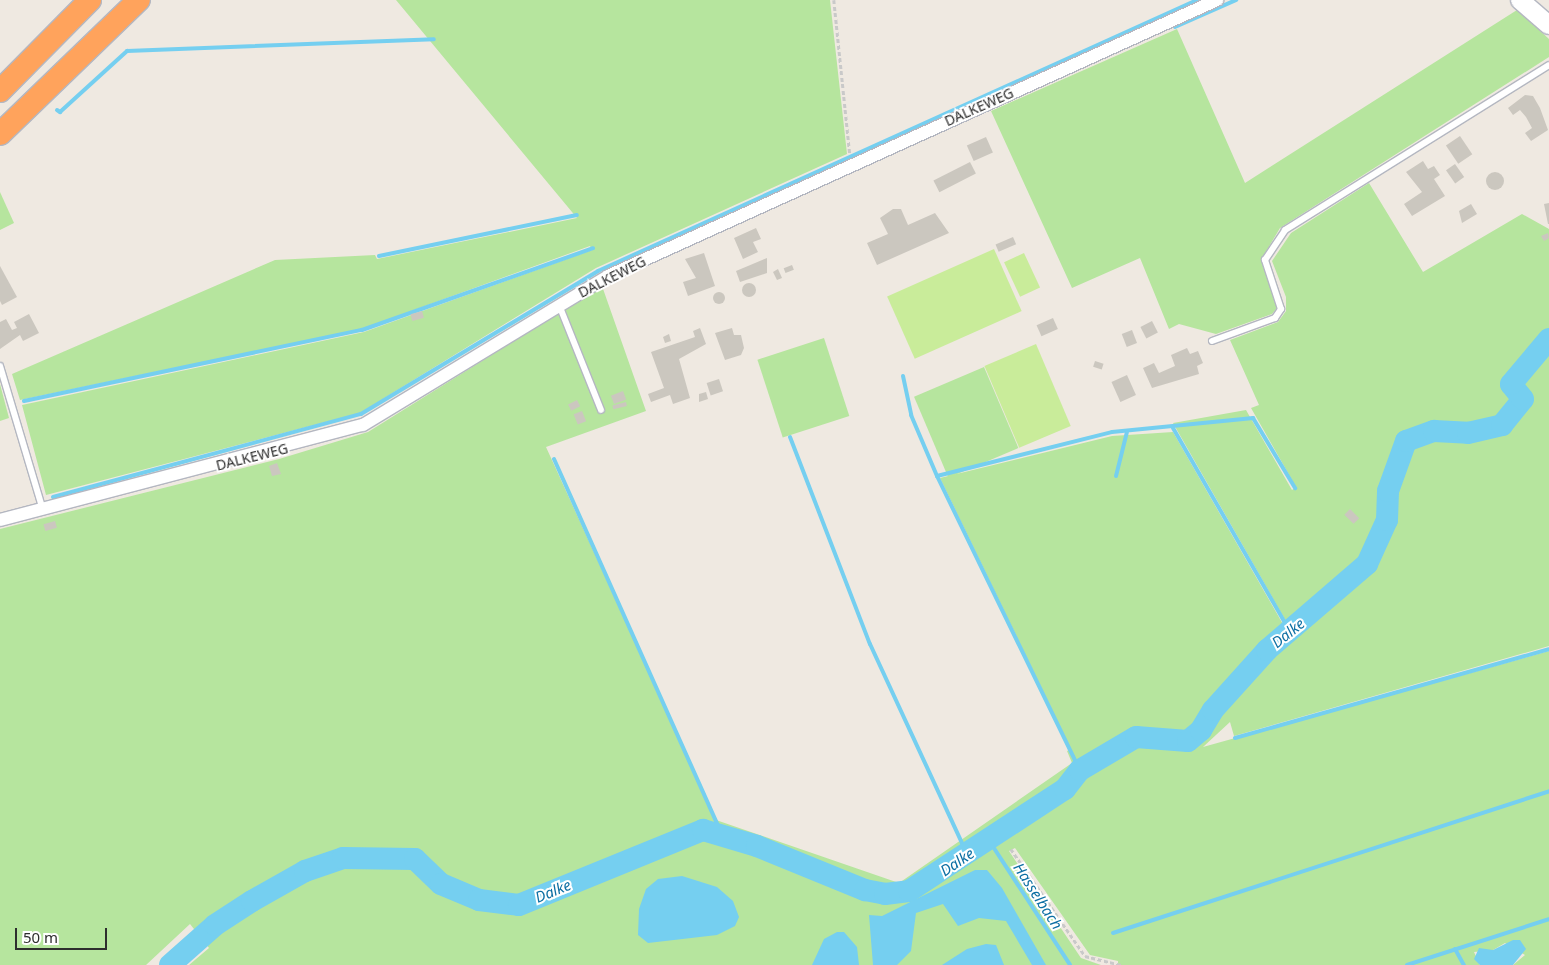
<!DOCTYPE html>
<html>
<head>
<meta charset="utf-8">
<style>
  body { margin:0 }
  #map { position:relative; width:1549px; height:965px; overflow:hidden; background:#efe9e1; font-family:"Noto Sans",sans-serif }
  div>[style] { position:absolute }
  .green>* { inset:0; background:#b6e59e; transform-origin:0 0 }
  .pitch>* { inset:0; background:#c9ec9a; transform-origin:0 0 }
  .water>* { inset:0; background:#75cff0 }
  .stream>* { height:4px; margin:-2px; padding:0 2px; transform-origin:2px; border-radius:2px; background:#75cff0 }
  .river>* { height:22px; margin:-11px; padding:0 11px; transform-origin:11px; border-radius:11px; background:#75cff0 }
  .building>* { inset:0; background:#cbc7bf; transform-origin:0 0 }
  .round { border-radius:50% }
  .path>* { height:2.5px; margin-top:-1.25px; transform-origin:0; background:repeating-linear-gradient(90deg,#c9c9c9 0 4px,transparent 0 6.5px) }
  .roads { filter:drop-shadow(1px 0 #b4b7c1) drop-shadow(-1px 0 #b4b7c1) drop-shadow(0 1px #b4b7c1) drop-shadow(0 -1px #b4b7c1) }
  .service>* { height:6px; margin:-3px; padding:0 3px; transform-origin:3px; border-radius:3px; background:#fff }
  .minor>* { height:12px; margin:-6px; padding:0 6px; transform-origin:6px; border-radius:6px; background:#fff }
  .secondary>* { height:18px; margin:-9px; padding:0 9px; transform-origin:9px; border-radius:9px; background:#fff }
  .motorway>* { height:22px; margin:-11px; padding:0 11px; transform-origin:11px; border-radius:11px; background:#ffa35c }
  span { translate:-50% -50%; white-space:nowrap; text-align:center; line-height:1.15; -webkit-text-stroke:4px #fff; paint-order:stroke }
  .street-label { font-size:14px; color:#2e2e2e }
  .water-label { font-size:15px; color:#0d6fa3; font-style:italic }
  .scale { position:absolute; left:15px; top:928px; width:92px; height:22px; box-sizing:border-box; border:2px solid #2e2e2e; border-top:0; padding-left:6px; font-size:15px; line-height:18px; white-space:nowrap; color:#2e2e2e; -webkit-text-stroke:4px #fff; paint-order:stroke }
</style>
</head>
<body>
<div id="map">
  <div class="green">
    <div style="clip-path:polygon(396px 0,830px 0,847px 154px,596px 268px,360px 413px,46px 495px,22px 405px,364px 332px,592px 250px,590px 246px,362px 329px,20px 400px,12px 374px,275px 260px,375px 255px,377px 259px,577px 218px)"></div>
    <div style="clip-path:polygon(1517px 10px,1549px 39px,1549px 57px,1280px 228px,1261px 260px,1277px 308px,1272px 314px,1216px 334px,1179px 324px,1169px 329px,1140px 258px,1072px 288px,991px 111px,1177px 29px,1245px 183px)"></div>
    <div style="clip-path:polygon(1369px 183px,1423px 272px,1522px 214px,1549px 229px,1549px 646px,1234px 736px,1230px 722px,1203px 747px,1549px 651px,1549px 965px,1513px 965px,1525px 955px,1505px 943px,1493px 950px,1474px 952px,1480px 965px,1118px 965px,1118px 961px,1090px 955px,1015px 848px,1009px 851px,1081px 958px,1101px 965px,189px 965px,209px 948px,190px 924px,146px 965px,0 965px,0 529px,279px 459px,368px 432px,602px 286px,646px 411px,546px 447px,716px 820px,899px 883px,1072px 763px,1067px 751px,1071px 749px,940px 478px,1112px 436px,1173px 432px,1284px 626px,1287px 623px,1173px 423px,1246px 410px,1292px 490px,1296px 487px,1251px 408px,1259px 405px,1230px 340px,1278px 322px,1286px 311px,1286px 297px,1272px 261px,1291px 233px)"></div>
    <div style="clip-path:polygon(0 192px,14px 223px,0 230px)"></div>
    <div style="left:824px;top:338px;width:82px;height:70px;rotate:72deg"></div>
    <div style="left:984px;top:367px;width:88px;height:76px;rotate:67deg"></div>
    <div style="clip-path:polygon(0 384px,9px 418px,0 421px)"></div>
  </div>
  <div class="pitch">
    <div style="left:994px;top:249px;width:68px;height:117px;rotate:66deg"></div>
    <div style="left:1024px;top:253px;width:38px;height:22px;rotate:65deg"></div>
    <div style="left:1036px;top:344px;width:89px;height:56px;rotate:67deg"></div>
  </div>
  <div class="water">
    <div style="clip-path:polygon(975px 870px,987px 870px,1002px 888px,1046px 965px,1032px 965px,1006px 921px,979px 918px,958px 926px,943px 904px,916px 913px,911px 951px,897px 965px,873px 965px,869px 915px,882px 916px)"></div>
    <div style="clip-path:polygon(682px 876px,717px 887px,733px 901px,739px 917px,735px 926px,717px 935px,648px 943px,638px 935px,639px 909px,646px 889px,658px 879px)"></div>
    <div style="clip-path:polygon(837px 932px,844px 932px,857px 947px,859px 965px,812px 965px,824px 939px)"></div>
    <div style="clip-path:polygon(1513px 940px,1520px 940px,1526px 949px,1513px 965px,1480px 965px,1474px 959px,1479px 948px,1493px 950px)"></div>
    <div style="clip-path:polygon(986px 944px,996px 945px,1004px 965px,942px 965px,967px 949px)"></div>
  </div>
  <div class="stream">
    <div style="left:1175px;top:27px;width:67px;rotate:-23.9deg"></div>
    <div style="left:57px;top:110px;width:4px;rotate:34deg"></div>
    <div style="left:60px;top:112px;width:91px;rotate:-42.3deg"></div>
    <div style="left:127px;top:51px;width:307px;rotate:-2.2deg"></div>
    <div style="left:379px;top:256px;width:202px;rotate:-11.7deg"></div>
    <div style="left:903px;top:376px;width:40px;rotate:78deg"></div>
    <div style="left:911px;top:415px;width:66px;rotate:66.9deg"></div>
    <div style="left:937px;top:476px;width:327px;rotate:64.1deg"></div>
    <div style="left:24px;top:401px;width:345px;rotate:-11.9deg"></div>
    <div style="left:362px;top:330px;width:245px;rotate:-19.5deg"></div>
    <div style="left:1173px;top:428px;width:233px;rotate:60.1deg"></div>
    <div style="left:790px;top:437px;width:222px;rotate:68.9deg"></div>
    <div style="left:870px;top:644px;width:231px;rotate:65.2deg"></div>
    <div style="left:554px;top:459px;width:412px;rotate:65.9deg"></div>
    <div style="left:937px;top:476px;width:180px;rotate:-14.1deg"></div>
    <div style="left:1112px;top:432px;width:142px;rotate:-5.7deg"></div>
    <div style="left:1253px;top:418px;width:82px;rotate:59deg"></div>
    <div style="left:1116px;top:476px;width:45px;rotate:-76deg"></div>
    <div style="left:53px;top:497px;width:319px;rotate:-15.1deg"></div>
    <div style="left:361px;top:414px;width:277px;rotate:-31.1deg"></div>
    <div style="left:598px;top:271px;width:657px;rotate:-24.34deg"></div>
    <div style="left:1235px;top:738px;width:326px;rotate:-15.8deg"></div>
    <div style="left:988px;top:839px;width:150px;rotate:56.9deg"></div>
    <div style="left:1113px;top:933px;width:459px;rotate:-18deg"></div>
    <div style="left:1455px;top:949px;width:18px;rotate:61deg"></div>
    <div style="left:1407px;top:965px;width:149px;rotate:-17.9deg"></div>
  </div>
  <div class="river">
    <div style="left:170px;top:965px;width:60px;rotate:-41.6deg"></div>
    <div style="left:215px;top:925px;width:44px;rotate:-33deg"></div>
    <div style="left:252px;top:901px;width:61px;rotate:-29.5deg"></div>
    <div style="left:305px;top:871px;width:40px;rotate:-18.9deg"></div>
    <div style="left:343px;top:858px;width:72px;rotate:0.8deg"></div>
    <div style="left:415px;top:859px;width:36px;rotate:44deg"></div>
    <div style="left:441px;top:884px;width:41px;rotate:22.8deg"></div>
    <div style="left:479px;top:900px;width:40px;rotate:7.1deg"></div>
    <div style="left:519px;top:905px;width:199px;rotate:-22.2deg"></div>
    <div style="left:703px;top:830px;width:56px;rotate:16.5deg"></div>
    <div style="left:757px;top:846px;width:117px;rotate:22.2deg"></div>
    <div style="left:865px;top:890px;width:20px;rotate:11deg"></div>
    <div style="left:885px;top:894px;width:24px;rotate:-7deg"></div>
    <div style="left:909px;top:891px;width:186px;rotate:-33.2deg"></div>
    <div style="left:1065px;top:789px;width:24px;rotate:-52deg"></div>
    <div style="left:1080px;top:770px;width:65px;rotate:-30.5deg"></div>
    <div style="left:1136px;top:737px;width:52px;rotate:4.4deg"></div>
    <div style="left:1188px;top:741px;width:17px;rotate:-40deg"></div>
    <div style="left:1201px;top:730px;width:23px;rotate:-59deg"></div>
    <div style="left:1213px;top:710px;width:81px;rotate:-48deg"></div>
    <div style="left:1267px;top:650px;width:132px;rotate:-40.7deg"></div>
    <div style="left:1367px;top:564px;width:48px;rotate:-65.6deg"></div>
    <div style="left:1387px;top:520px;width:29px;rotate:-88deg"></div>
    <div style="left:1388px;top:491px;width:53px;rotate:-70.2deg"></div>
    <div style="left:1406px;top:441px;width:30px;rotate:-20deg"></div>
    <div style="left:1434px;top:431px;width:34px;rotate:3deg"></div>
    <div style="left:1468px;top:433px;width:35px;rotate:-13deg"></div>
    <div style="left:1502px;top:425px;width:33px;rotate:-51deg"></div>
    <div style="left:1523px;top:399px;width:19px;rotate:-129deg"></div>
    <div style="left:1511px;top:384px;width:59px;rotate:-49.8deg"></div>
  </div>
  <div class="building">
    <div style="clip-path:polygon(1525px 95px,1533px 96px,1540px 108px,1548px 130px,1531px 141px,1525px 133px,1532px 128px,1526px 117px,1520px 110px,1513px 115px,1508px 108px)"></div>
    <div style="left:1460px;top:136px;width:22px;height:17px;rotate:56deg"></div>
    <div style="left:986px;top:137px;width:17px;height:21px;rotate:66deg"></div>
    <div style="clip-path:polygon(1423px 161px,1428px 169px,1434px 166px,1440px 175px,1434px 179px,1445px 196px,1412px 216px,1404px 204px,1422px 192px,1406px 172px)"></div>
    <div style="left:970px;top:162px;width:13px;height:41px;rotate:63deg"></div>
    <div style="left:1455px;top:164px;width:16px;height:11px;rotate:55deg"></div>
    <div class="round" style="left:1486px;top:172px;width:18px;height:18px"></div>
    <div style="clip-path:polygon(1549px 203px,1549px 224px,1548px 224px,1544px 204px)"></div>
    <div style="clip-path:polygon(1471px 204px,1477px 214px,1462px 223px,1459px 211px)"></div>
    <div style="clip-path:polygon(893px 209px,901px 209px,908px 225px,935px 213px,949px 233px,877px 265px,867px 243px,888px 234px,880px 218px)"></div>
    <div style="clip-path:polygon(756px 228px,761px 239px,753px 242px,758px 252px,743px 259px,734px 238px)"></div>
    <div style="clip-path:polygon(1548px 233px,1549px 238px,1544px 241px,1541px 236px)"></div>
    <div style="left:1013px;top:237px;width:8px;height:19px;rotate:67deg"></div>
    <div style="clip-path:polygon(704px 253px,715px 286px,688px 296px,683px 282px,696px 278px,685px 259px)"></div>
    <div style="clip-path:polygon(767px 258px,767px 273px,740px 282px,736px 271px)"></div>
    <div style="left:792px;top:265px;width:5px;height:9px;rotate:68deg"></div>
    <div style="clip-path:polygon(0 266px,17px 297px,2px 305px,0 301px)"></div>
    <div style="clip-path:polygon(778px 269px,782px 278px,777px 280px,773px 272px)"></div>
    <div class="round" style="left:742px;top:283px;width:14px;height:14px"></div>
    <div class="round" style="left:713px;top:292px;width:12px;height:12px"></div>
    <div style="left:422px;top:311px;width:7px;height:12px;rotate:74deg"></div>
    <div style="clip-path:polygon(29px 314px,39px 333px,23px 341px,20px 335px,0 349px,0 322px,6px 319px,12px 330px,17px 328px,14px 322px)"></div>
    <div style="left:1053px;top:318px;width:12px;height:18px;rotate:66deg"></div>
    <div style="left:1152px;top:321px;width:13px;height:13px;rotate:63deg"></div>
    <div style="clip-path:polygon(700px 328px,706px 344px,679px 359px,690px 398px,673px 404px,670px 395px,651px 402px,648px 394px,664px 388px,651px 352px,695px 337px,693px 331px)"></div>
    <div style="clip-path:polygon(732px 328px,734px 335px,741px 335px,744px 348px,741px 355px,725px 360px,715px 333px)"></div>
    <div style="left:1132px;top:330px;width:14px;height:11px;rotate:69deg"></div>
    <div style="clip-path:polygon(669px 334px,671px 341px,665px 343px,663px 337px)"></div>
    <div style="clip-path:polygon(1187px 348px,1190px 354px,1198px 351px,1203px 363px,1197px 366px,1199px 374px,1152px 388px,1143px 368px,1154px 363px,1159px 373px,1175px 366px,1171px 355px)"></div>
    <div style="left:1095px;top:361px;width:9px;height:6px;rotate:18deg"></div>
    <div style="left:1127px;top:375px;width:22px;height:17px;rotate:66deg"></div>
    <div style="left:719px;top:379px;width:13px;height:13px;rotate:72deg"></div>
    <div style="left:623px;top:391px;width:9px;height:13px;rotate:69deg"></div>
    <div style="clip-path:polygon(706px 392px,708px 399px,699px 402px,699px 394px)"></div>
    <div style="left:577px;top:400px;width:7px;height:10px;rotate:63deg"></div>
    <div style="left:626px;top:402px;width:4px;height:14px;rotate:76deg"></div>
    <div style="left:582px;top:411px;width:11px;height:9px;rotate:68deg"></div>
    <div style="clip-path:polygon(277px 463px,281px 474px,272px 476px,269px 466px)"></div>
    <div style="left:1350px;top:509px;width:13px;height:8px;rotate:45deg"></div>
    <div style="left:55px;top:521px;width:7px;height:12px;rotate:74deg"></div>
  </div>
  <div class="path">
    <div style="left:834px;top:0;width:155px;rotate:84.1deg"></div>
    <div style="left:1011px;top:849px;width:130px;rotate:55.3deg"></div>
    <div style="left:1085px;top:956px;width:38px;rotate:14deg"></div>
  </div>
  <div class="roads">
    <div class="service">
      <div style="left:559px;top:305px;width:113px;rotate:68.2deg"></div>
      <div style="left:1212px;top:341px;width:67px;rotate:-20.1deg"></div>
      <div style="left:1275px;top:318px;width:11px;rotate:-56deg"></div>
      <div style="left:1281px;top:309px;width:52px;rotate:-108.1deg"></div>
      <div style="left:1265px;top:260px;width:36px;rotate:-56deg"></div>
      <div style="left:1285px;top:230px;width:311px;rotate:-32deg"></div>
      <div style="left:0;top:366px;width:150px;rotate:73.4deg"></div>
    </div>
    <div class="minor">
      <div style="left:0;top:520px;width:375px;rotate:-14.7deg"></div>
      <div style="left:363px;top:425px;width:287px;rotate:-31.3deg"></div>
      <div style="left:608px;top:276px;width:669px;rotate:-24.38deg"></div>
    </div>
    <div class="secondary">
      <div style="left:1520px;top:0;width:38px;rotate:41deg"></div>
    </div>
    <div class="motorway">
      <div style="left:0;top:91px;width:128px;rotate:-45.3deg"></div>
      <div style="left:0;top:134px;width:193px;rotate:-44deg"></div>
    </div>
  </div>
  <div class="street-label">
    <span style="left:979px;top:107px;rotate:-24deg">DALKEWEG</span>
    <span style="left:612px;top:277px;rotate:-27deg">DALKEWEG</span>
    <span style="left:252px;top:457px;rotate:-14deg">DALKEWEG</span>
  </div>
  <div class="water-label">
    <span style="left:1288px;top:633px;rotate:-39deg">Dalke</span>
    <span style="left:957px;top:862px;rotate:-34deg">Dalke</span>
    <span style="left:553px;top:891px;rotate:-22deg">Dalke</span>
    <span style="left:1038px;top:896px;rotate:57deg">Hasselbach</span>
  </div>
  <div class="scale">50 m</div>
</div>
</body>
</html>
